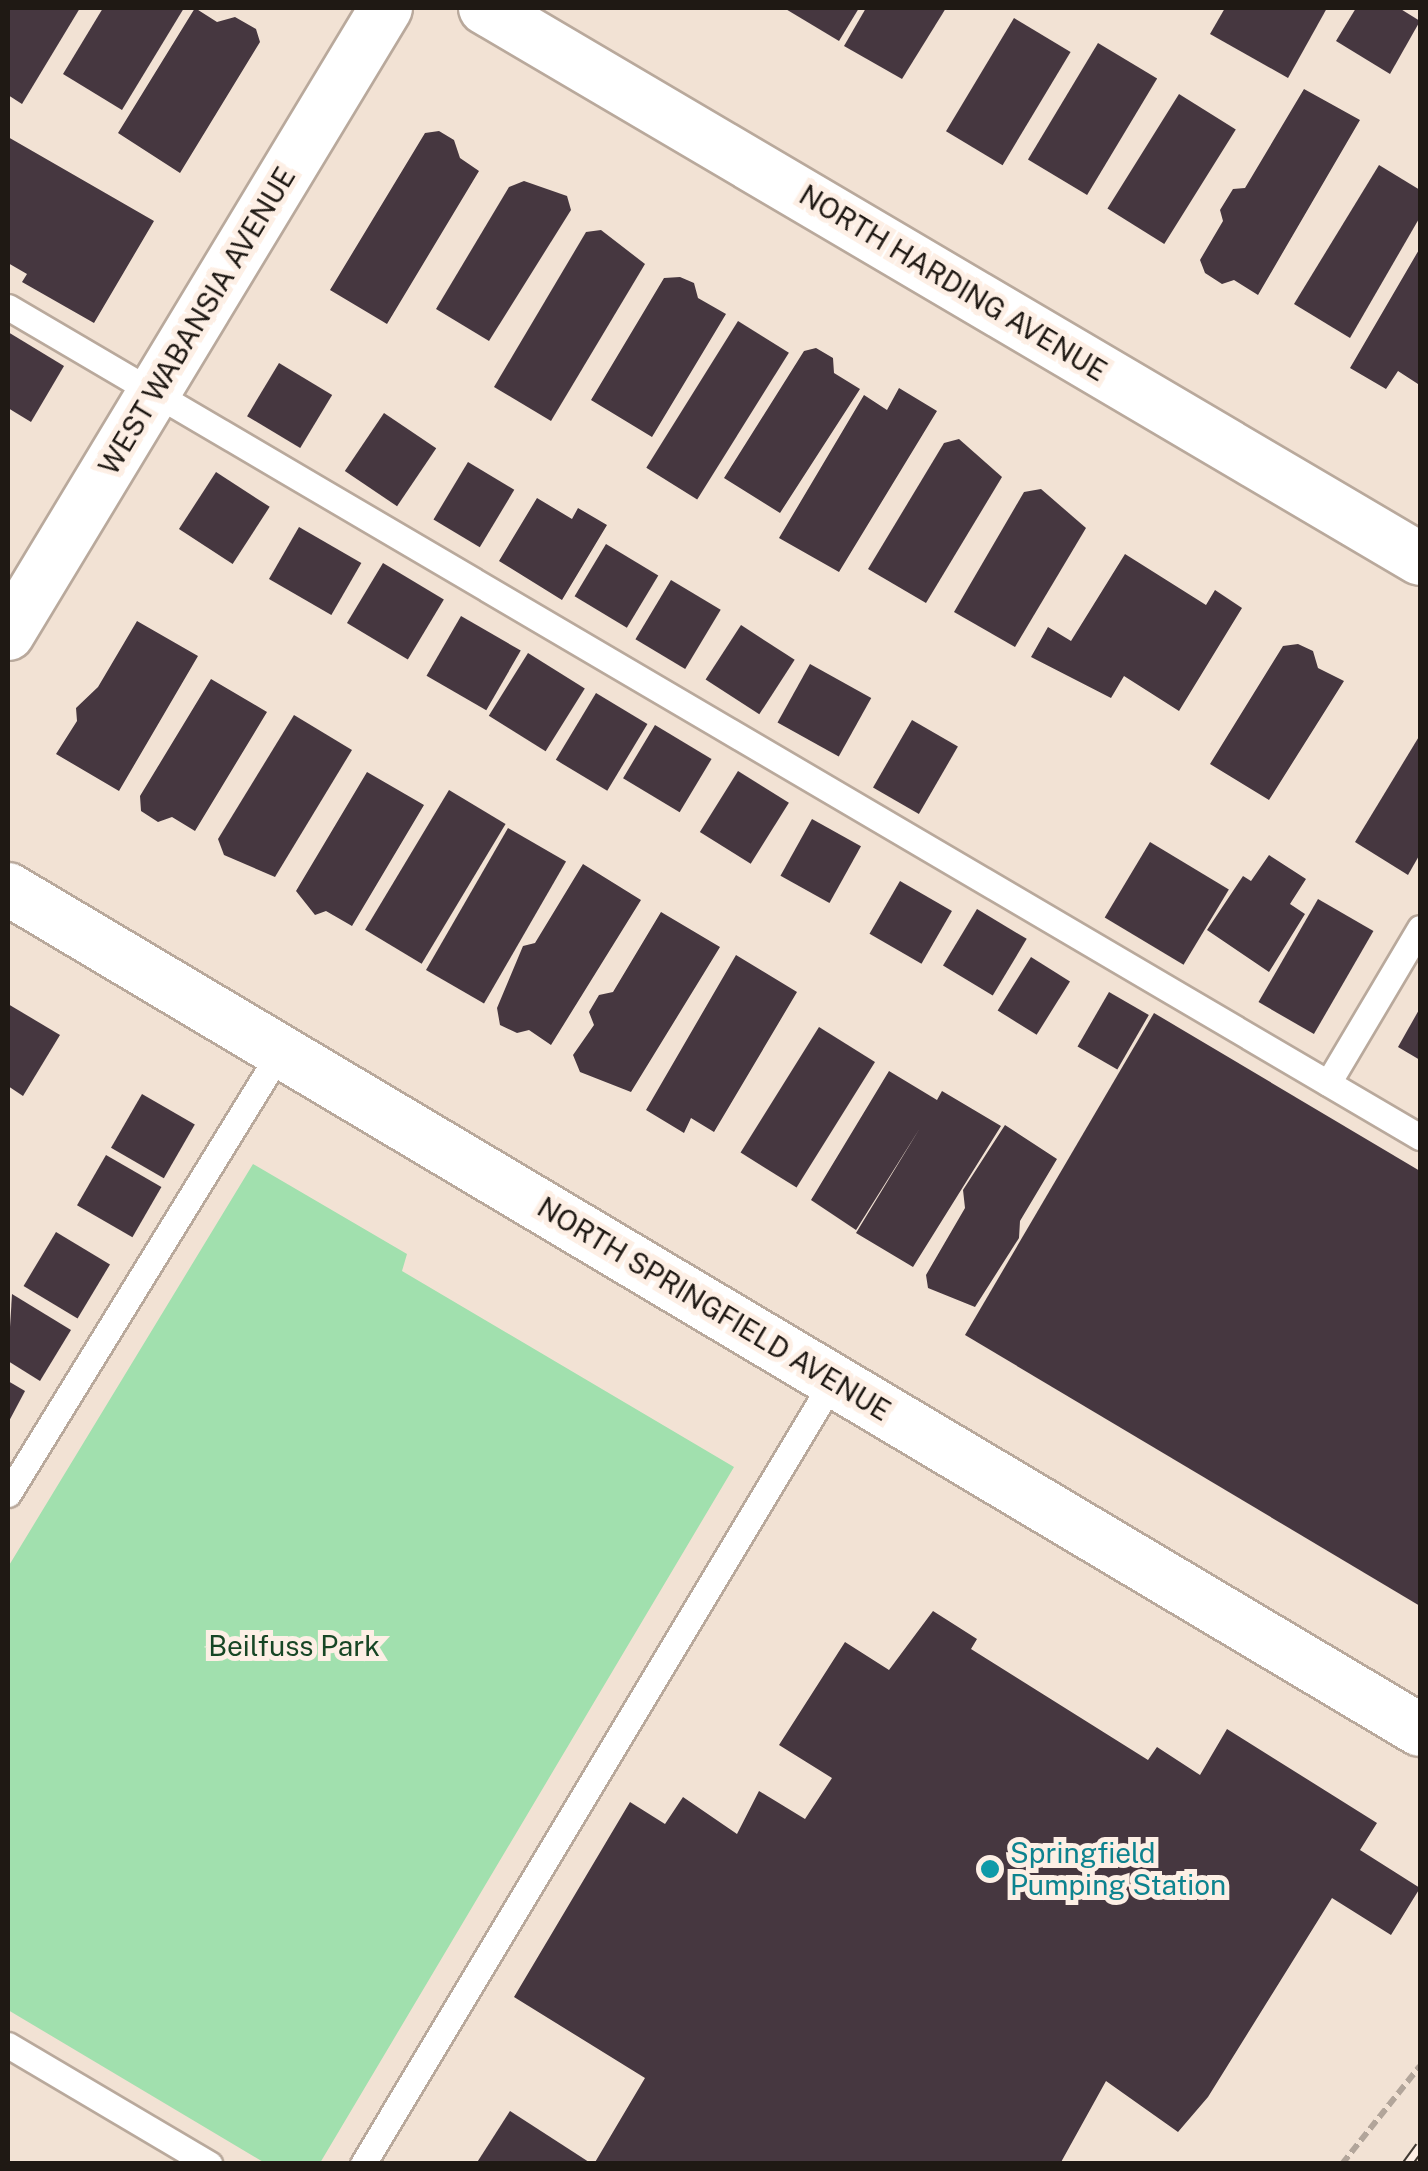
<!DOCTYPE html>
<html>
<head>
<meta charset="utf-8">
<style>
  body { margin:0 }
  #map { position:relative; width:1428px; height:2171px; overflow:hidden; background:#f2e2d4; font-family:"Public Sans",sans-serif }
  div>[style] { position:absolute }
  .green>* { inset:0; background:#a1e0ae }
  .building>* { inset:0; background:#463740; transform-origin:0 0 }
  .path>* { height:6px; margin-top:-3px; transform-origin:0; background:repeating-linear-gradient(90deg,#b2a59a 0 10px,transparent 0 15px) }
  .roads { filter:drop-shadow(2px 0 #b9a99c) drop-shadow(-2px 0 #b9a99c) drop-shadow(0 2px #b9a99c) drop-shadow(0 -2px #b9a99c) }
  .lane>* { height:25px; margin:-12.5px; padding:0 12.5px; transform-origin:12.5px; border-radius:12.5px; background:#fff }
  .street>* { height:52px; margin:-26px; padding:0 26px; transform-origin:26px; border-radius:26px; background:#fff }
  .rail>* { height:11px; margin-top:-5.5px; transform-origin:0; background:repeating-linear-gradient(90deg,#fdefe5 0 22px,#3f3831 0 44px); box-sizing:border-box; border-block:2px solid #3f3831 }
  .dots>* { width:28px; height:28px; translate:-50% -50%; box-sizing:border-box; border:5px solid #fdefe5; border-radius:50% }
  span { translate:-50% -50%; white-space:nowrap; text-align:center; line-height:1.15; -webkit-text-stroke:10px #fdefe5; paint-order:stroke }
  .street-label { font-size:28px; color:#1f1914 }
  .park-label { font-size:28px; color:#174625 }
  .culture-label { font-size:28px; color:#0d838f }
  .left { translate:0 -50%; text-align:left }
  .frame { position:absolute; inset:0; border:10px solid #1f1914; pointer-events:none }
</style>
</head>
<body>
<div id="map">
  <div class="green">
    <div style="clip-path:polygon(253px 1164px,407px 1254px,402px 1271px,734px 1467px,320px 2163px,265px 2163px,8px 2010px,8px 1567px)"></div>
  </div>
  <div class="building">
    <div style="clip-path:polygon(8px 8px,80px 8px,22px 104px,8px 95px)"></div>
    <div style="clip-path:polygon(103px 8px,184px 8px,122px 110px,63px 74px)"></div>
    <div style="clip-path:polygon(195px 8px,217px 22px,235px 17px,256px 29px,260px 42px,180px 173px,118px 133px)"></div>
    <div style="clip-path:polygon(784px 8px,859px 8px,839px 41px)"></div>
    <div style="clip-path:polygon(866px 8px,946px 8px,902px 79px,844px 46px)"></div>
    <div style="clip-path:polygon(1225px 8px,1327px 8px,1288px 78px,1210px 34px)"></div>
    <div style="clip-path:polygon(1356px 8px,1399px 8px,1420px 21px,1390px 74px,1336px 41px)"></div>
    <div style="left:1014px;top:18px;width:66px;height:132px;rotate:31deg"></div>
    <div style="left:1098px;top:43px;width:69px;height:136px;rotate:31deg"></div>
    <div style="clip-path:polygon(1304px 89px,1360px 120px,1258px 295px,1234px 280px,1222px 284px,1205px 273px,1200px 260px,1223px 221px,1220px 210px,1233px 189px,1245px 188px)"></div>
    <div style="left:1179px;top:94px;width:67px;height:135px;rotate:32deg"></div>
    <div style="clip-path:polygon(439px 131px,454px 140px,460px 158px,479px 171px,387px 324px,330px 290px,425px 133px)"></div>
    <div style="clip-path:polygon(8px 137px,154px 221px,94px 323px,22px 282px,27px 274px,8px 263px)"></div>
    <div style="clip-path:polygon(1379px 165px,1420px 190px,1420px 217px,1350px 338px,1294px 304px)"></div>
    <div style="clip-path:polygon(524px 181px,567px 196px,571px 210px,489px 341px,436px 309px,509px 187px)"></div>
    <div style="clip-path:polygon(601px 230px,645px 264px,551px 421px,494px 387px,586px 232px)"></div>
    <div style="clip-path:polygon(1420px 248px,1420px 380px,1418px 384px,1398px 371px,1386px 389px,1350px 368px)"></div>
    <div style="clip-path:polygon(680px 277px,694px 283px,698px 298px,726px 314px,652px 437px,591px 400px,664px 278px)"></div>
    <div style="left:738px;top:321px;width:60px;height:173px;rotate:32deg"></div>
    <div style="clip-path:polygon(8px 332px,64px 366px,31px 422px,8px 408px)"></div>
    <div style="clip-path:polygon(816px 348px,833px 358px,834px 373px,860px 389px,780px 513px,724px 478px,804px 351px)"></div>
    <div style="left:279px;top:363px;width:62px;height:62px;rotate:31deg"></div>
    <div style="clip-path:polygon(899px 388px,937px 411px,839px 572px,779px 538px,864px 395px,887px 410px)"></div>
    <div style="left:384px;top:413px;width:63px;height:70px;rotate:34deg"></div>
    <div style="clip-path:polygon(959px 439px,1002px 477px,926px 603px,868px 569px,944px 443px)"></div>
    <div style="left:468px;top:462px;width:54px;height:67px;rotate:31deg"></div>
    <div style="left:216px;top:472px;width:64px;height:68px;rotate:33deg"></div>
    <div style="clip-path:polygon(1041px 489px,1086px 528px,1015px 647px,954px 612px,1024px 492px)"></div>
    <div style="clip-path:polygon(537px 498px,572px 519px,578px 508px,607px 525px,562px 600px,499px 561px)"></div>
    <div style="left:299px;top:527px;width:72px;height:60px;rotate:30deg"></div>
    <div style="left:606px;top:544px;width:61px;height:61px;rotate:31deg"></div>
    <div style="clip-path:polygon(1125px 554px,1206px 605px,1215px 590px,1242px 608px,1179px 711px,1124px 676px,1111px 698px,1031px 657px,1048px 627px,1071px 641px)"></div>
    <div style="left:383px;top:563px;width:71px;height:70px;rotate:31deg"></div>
    <div style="left:671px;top:580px;width:58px;height:69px;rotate:31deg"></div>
    <div style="left:461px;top:616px;width:69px;height:69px;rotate:30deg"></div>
    <div style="clip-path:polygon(137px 621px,198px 656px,119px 791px,56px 754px,77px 721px,76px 708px,98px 687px)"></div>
    <div style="left:741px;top:625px;width:64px;height:65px;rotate:33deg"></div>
    <div style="clip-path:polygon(1298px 644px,1313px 651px,1318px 668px,1344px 681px,1269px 800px,1210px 764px,1283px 646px)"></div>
    <div style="left:528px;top:653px;width:67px;height:74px;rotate:32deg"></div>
    <div style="left:810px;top:664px;width:70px;height:67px;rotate:29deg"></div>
    <div style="clip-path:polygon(211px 679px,267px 712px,195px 831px,172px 817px,158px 822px,141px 811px,140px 796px)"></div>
    <div style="left:596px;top:693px;width:60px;height:78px;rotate:31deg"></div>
    <div style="clip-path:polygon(294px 715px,352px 750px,275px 877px,224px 855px,218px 839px)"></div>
    <div style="left:912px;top:720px;width:53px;height:78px;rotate:30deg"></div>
    <div style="left:655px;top:725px;width:66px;height:62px;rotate:31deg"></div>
    <div style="clip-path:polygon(1420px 735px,1420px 854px,1408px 875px,1355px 842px)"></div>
    <div style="left:738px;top:771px;width:60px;height:72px;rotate:32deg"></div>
    <div style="clip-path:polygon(367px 772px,424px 805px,352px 926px,326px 911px,315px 915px,296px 891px)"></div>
    <div style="left:449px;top:790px;width:66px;height:163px;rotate:31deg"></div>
    <div style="left:812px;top:819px;width:56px;height:65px;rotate:29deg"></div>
    <div style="left:508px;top:828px;width:67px;height:164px;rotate:30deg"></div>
    <div style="left:1150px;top:842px;width:92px;height:88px;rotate:31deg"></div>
    <div style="clip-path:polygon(1269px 855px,1306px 879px,1290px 904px,1305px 914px,1269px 972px,1207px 930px,1243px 876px,1251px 881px)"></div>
    <div style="clip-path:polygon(583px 864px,641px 900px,551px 1045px,529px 1030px,517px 1033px,500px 1025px,497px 1008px,523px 946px,535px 943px)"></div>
    <div style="left:900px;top:881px;width:60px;height:61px;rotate:30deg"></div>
    <div style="left:1318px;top:899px;width:64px;height:119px;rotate:30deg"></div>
    <div style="left:977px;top:909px;width:58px;height:66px;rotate:31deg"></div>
    <div style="clip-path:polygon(661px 912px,720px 947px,631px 1092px,580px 1072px,573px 1055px,594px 1025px,589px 1012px,599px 995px,613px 992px)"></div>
    <div style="clip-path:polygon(736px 955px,797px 992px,714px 1132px,691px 1118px,684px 1133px,646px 1110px)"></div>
    <div style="left:1031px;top:957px;width:46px;height:63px;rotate:32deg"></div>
    <div style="left:1109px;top:992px;width:46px;height:63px;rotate:30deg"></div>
    <div style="clip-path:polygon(8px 1004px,60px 1035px,23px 1096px,8px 1086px)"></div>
    <div style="clip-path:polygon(1420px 1008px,1420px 1060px,1398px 1047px)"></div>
    <div style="clip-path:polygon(1154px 1013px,1420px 1171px,1420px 1606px,965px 1335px)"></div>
    <div style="left:819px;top:1027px;width:66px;height:148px;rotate:32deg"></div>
    <div style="clip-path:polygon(889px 1071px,937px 1100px,942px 1091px,1001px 1126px,913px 1267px,856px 1233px,920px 1128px,856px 1230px,811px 1200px)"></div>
    <div style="left:142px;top:1094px;width:61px;height:62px;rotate:30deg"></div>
    <div style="clip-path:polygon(1005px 1125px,1057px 1159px,1020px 1221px,1019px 1238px,975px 1307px,928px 1288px,926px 1275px,965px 1208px,963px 1190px)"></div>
    <div style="left:106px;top:1155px;width:64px;height:58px;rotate:30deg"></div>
    <div style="left:56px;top:1232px;width:63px;height:63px;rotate:31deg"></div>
    <div style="clip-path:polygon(12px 1294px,71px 1330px,40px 1381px,8px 1361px)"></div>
    <div style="clip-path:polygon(8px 1381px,25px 1391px,8px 1423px)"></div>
    <div style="clip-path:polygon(933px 1611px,977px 1639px,971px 1649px,1148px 1760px,1157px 1747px,1200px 1775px,1227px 1729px,1377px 1823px,1360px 1850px,1420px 1888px,1391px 1935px,1332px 1898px,1208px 2097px,1178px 2132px,1106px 2081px,1060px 2164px,594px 2164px,645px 2078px,514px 1997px,630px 1802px,665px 1824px,683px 1797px,737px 1834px,759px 1791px,805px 1819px,832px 1778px,779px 1745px,845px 1642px,889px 1670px)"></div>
    <div style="clip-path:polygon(510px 2111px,592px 2164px,476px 2164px)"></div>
  </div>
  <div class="path">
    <div style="left:1342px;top:2164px;width:125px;rotate:-51.5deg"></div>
  </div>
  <div class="roads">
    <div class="lane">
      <div style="left:8px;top:307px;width:1638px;rotate:30.45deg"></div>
      <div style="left:1328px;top:1083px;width:180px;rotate:-59.3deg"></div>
      <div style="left:8px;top:1494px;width:519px;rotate:-58.39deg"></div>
      <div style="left:8px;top:2045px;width:234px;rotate:30.6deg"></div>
      <div style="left:363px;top:2164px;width:915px;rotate:-59.04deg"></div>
    </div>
    <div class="street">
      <div style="left:485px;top:8px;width:1085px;rotate:30.51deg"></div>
      <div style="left:8px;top:634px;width:731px;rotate:-58.87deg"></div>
      <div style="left:8px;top:889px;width:1643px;rotate:30.78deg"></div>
    </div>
  </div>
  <div class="rail">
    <div style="left:1407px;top:2164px;width:22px;rotate:-54deg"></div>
  </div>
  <div class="dots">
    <div style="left:990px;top:1869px;background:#0f9aa8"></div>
  </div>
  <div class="street-label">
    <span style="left:953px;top:283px;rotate:31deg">NORTH HARDING AVENUE</span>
    <span style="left:197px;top:321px;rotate:-59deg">WEST WABANSIA AVENUE</span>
    <span style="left:714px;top:1309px;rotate:31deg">NORTH SPRINGFIELD AVENUE</span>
  </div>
  <div class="park-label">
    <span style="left:294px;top:1646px">Beilfuss Park</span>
  </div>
  <div class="culture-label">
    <span class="left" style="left:1010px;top:1869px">Springfield<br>Pumping Station</span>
  </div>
  <div class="frame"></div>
</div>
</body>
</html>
